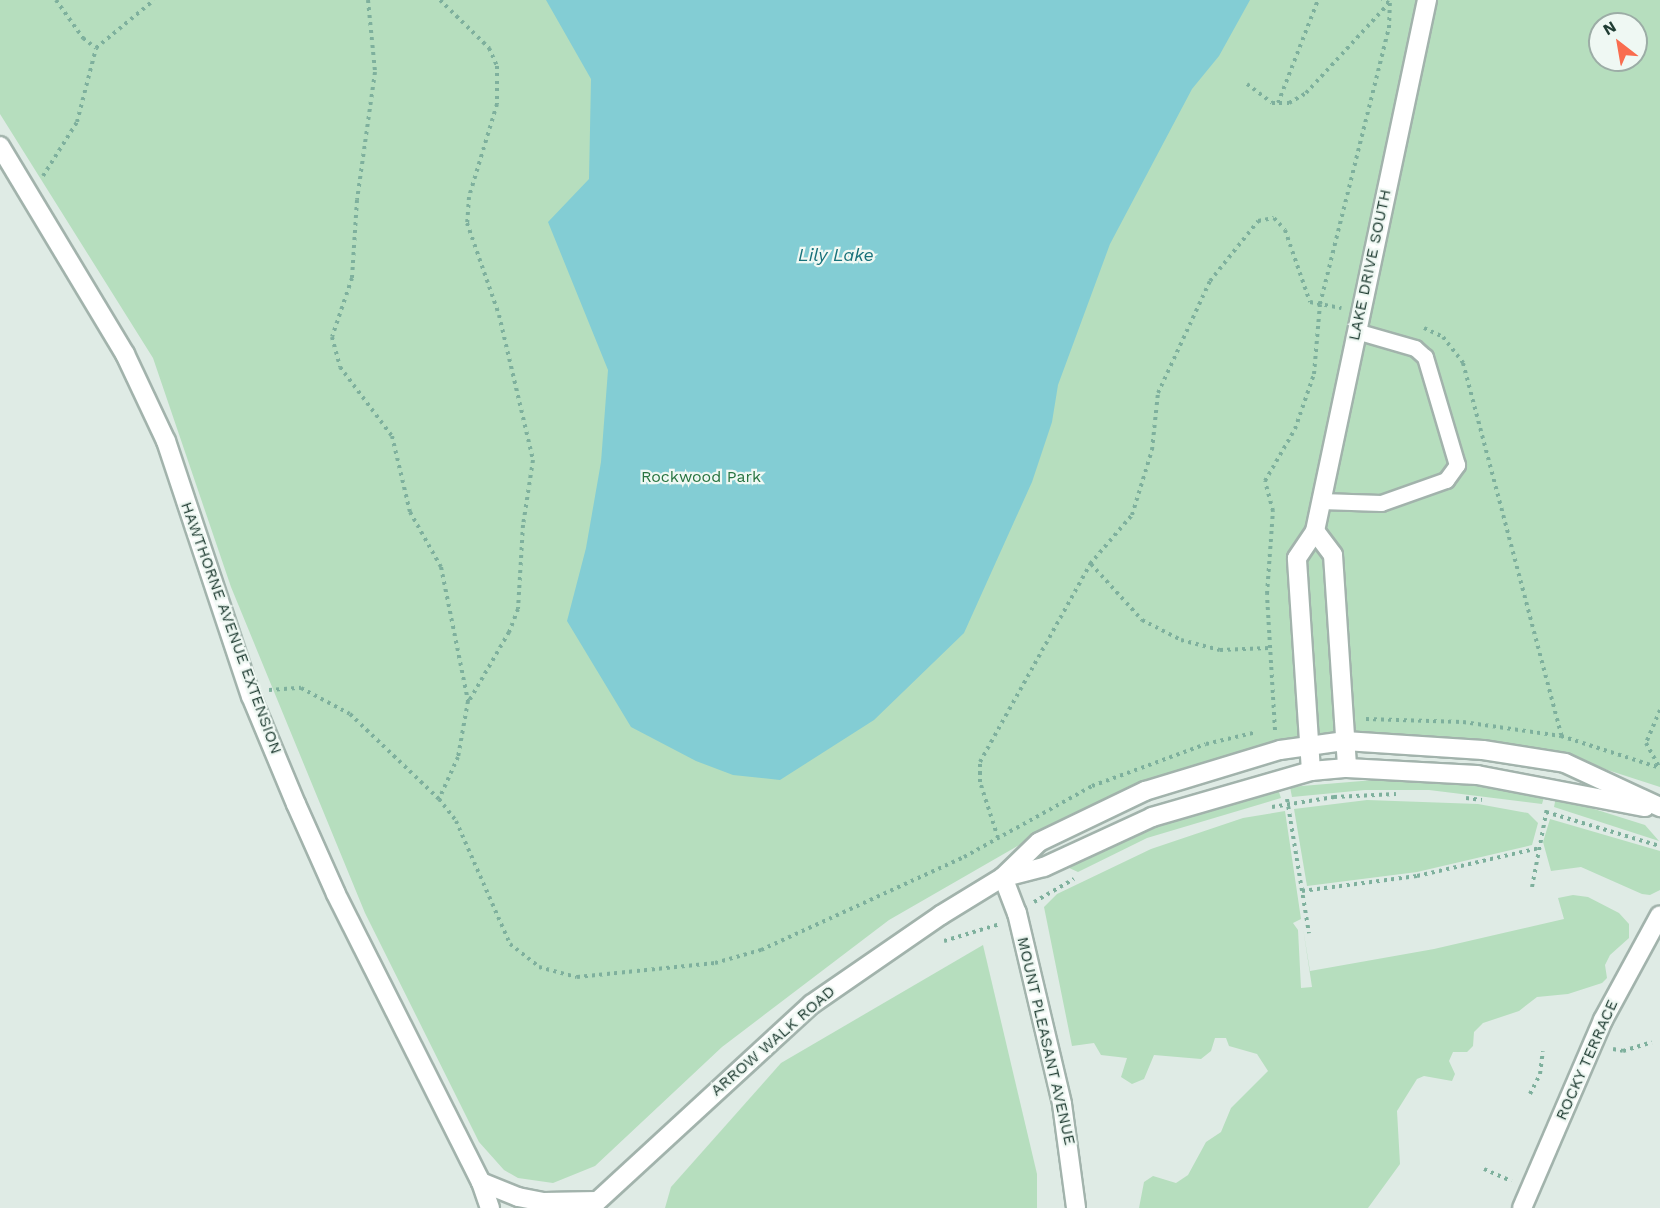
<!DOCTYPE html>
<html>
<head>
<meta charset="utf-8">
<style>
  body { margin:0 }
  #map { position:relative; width:1660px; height:1208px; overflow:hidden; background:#dfebe5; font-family:"Work Sans",sans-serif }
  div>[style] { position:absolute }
  .green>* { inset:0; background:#b6debe }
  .water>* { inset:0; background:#83cdd4 }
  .path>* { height:4px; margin-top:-2px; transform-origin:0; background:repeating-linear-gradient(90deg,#7eb09d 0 3px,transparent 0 7.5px) }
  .roads { filter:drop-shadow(2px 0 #a2b3ac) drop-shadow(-2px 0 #a2b3ac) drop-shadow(0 2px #a2b3ac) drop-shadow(0 -2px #a2b3ac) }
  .lane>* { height:15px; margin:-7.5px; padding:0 7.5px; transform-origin:7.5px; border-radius:7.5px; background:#fff }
  .street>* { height:18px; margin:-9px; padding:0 9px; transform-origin:9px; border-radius:9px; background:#fff }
  .secondary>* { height:18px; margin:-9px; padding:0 9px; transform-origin:9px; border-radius:9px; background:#fff }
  span { translate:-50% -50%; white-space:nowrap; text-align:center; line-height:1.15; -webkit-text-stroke:4.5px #eff8f3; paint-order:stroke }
  .street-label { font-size:16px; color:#1f3c32 }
  .park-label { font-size:16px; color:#277440 }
  .water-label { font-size:18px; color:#17717a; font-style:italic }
  .north { position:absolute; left:1588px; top:12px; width:60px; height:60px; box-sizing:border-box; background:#eff8f3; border:2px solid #9cada6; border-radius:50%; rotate:329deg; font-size:16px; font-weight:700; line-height:24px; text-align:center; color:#1f3c32 }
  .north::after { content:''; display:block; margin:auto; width:21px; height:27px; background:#f96d4f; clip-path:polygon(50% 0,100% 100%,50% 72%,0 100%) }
</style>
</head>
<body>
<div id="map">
  <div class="green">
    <div style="clip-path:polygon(evenodd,0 0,1660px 0,1660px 787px,1555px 753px,1471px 739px,1409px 736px,1338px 735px,1190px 767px,1123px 790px,1063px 820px,889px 920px,722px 1047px,595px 1166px,553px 1183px,518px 1178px,504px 1170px,479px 1142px,365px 913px,231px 587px,153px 358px,0 114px,0 0,1600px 24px,1636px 24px,1636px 60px,1600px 60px,1600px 24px)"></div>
    <div style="clip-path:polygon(1398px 778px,1465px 781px,1545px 794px,1542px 804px,1429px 790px,1365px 790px,1292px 797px,1290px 787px)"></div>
    <div style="clip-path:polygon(1278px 789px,1281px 798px,1147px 838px,1078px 872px,1067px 867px,1155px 823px)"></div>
    <div style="clip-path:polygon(1556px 797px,1645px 825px,1659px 841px,1554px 807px)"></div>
    <div style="clip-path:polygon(1367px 800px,1478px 804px,1528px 813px,1538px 823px,1532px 845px,1417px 872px,1307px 886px,1294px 809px)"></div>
    <div style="clip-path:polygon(1285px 811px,1301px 919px,1293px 923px,1298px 930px,1301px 988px,1312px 987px,1303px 928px,1310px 971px,1434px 949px,1564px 919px,1558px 898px,1573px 895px,1588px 897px,1619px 913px,1629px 924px,1629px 938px,1610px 955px,1605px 965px,1607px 978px,1602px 983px,1568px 994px,1537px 997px,1519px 1011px,1483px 1023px,1474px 1032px,1473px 1046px,1467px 1052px,1453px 1052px,1449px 1061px,1455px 1074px,1452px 1081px,1424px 1076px,1417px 1079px,1397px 1111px,1400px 1164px,1368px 1208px,1139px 1208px,1144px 1182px,1153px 1176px,1176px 1183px,1188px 1175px,1206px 1142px,1221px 1132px,1231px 1108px,1268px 1071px,1257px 1054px,1229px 1046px,1226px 1038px,1215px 1038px,1211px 1051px,1201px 1059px,1154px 1055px,1144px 1079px,1132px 1084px,1121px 1077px,1127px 1058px,1101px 1055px,1094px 1043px,1072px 1046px,1044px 907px,1057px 894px,1151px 849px,1243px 818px)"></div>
    <div style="clip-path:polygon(1550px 819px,1660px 851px,1660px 890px,1650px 895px,1642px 894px,1581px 867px,1551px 871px,1543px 842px)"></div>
    <div style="clip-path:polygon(983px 945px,1037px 1174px,1037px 1208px,665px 1208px,671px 1187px,781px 1063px)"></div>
  </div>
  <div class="water">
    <div style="clip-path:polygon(546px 0,1250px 0,1219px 56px,1192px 89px,1110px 244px,1058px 385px,1052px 422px,1032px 482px,964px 633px,874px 720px,780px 780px,733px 775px,696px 761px,631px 727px,567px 621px,586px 548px,601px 462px,608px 370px,548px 222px,589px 179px,591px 79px)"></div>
  </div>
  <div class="path">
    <div style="left:56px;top:0;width:47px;rotate:54.6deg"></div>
    <div style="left:83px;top:38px;width:16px;rotate:38deg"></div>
    <div style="left:368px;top:0;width:72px;rotate:84.4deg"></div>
    <div style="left:375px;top:72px;width:129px;rotate:98deg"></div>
    <div style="left:357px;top:200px;width:78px;rotate:93.7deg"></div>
    <div style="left:352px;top:278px;width:62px;rotate:108.7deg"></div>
    <div style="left:332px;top:337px;width:31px;rotate:75deg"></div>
    <div style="left:340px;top:367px;width:86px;rotate:53deg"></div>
    <div style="left:392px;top:436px;width:78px;rotate:76.7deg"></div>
    <div style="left:410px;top:512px;width:63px;rotate:60.6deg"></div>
    <div style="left:441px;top:567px;width:137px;rotate:78.6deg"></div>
    <div style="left:468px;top:701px;width:57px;rotate:100.1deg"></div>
    <div style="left:458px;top:757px;width:46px;rotate:114.3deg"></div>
    <div style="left:440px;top:0;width:69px;rotate:44.4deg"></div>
    <div style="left:489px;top:48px;width:20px;rotate:66deg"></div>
    <div style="left:497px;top:66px;width:38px;rotate:90deg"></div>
    <div style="left:497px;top:104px;width:97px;rotate:106.8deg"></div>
    <div style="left:469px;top:197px;width:26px;rotate:94deg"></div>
    <div style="left:467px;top:223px;width:97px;rotate:70.8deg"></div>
    <div style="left:499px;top:315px;width:149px;rotate:76.8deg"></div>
    <div style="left:533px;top:460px;width:66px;rotate:98.7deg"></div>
    <div style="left:523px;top:525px;width:84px;rotate:93.4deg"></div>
    <div style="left:518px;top:609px;width:25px;rotate:111deg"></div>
    <div style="left:509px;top:632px;width:80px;rotate:120.1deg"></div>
    <div style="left:1247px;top:84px;width:31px;rotate:37deg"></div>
    <div style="left:1272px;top:103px;width:17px"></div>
    <div style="left:1289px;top:103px;width:20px;rotate:-30deg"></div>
    <div style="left:1306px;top:93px;width:122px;rotate:-47.3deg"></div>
    <div style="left:1389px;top:3px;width:8px;rotate:-157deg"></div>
    <div style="left:1278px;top:103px;width:110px;rotate:-68.8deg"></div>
    <div style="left:43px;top:176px;width:64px;rotate:-57.8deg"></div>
    <div style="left:77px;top:122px;width:76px;rotate:-75.6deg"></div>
    <div style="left:96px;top:48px;width:75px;rotate:-39.6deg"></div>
    <div style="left:1424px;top:328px;width:21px;rotate:25deg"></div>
    <div style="left:1443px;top:337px;width:33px;rotate:52deg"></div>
    <div style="left:1463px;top:363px;width:385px;rotate:75.2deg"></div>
    <div style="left:1091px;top:564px;width:76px;rotate:47.7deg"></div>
    <div style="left:1142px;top:620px;width:44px;rotate:27.1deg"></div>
    <div style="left:1181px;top:640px;width:40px;rotate:14.4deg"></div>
    <div style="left:1220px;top:650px;width:49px;rotate:-2.3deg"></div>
    <div style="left:269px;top:690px;width:32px;rotate:-4deg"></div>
    <div style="left:301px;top:688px;width:55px;rotate:28deg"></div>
    <div style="left:350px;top:714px;width:123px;rotate:43.7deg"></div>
    <div style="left:439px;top:799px;width:28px;rotate:52deg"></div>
    <div style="left:456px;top:821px;width:134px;rotate:66.3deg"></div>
    <div style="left:510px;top:944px;width:37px;rotate:38deg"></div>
    <div style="left:539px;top:967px;width:39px;rotate:15deg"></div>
    <div style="left:577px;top:977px;width:139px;rotate:-5.8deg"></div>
    <div style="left:715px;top:963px;width:48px;rotate:-15.8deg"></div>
    <div style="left:761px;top:950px;width:223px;rotate:-24.6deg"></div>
    <div style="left:964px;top:857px;width:146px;rotate:-29deg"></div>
    <div style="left:1092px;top:786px;width:121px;rotate:-20.2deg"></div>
    <div style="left:1206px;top:744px;width:52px;rotate:-13.2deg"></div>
    <div style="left:1660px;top:710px;width:36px;rotate:113deg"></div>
    <div style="left:1646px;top:743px;width:29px;rotate:61deg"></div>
    <div style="left:1366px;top:719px;width:97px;rotate:1.8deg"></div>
    <div style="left:1463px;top:722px;width:99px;rotate:8.1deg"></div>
    <div style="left:1561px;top:736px;width:104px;rotate:17.9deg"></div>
    <div style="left:1275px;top:730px;width:136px;rotate:-93.4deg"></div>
    <div style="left:1267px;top:594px;width:83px;rotate:-85.9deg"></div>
    <div style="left:1273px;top:511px;width:31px;rotate:-105deg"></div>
    <div style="left:1265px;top:481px;width:60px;rotate:-60deg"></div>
    <div style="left:1295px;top:429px;width:58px;rotate:-70.9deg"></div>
    <div style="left:1314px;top:374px;width:70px;rotate:-85.1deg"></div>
    <div style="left:1320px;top:304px;width:284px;rotate:-76deg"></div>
    <div style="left:1389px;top:28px;width:28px;rotate:-88deg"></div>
    <div style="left:1466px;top:798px;width:16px;rotate:7deg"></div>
    <div style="left:1287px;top:799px;width:136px;rotate:80.7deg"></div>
    <div style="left:1272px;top:807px;width:63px;rotate:-9.2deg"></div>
    <div style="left:1334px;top:797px;width:62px;rotate:-2.8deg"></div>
    <div style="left:1546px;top:812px;width:119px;rotate:16.6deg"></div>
    <div style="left:998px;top:838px;width:59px;rotate:-107.8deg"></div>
    <div style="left:980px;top:782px;width:20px;rotate:-90deg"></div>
    <div style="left:980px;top:762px;width:227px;rotate:-60.9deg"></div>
    <div style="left:1090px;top:564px;width:65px;rotate:-49.4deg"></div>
    <div style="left:1132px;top:515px;width:68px;rotate:-72.9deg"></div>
    <div style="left:1152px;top:450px;width:57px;rotate:-84deg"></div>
    <div style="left:1158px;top:393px;width:123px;rotate:-65.1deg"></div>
    <div style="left:1210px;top:281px;width:77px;rotate:-51.3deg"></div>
    <div style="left:1258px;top:221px;width:16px;rotate:-11deg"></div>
    <div style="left:1274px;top:218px;width:16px;rotate:47deg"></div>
    <div style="left:1285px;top:230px;width:76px;rotate:70.9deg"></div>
    <div style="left:1310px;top:302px;width:32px;rotate:11deg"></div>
    <div style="left:1532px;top:887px;width:80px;rotate:-79.2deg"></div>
    <div style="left:1302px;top:891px;width:116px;rotate:-7.4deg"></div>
    <div style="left:1417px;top:876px;width:125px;rotate:-12.9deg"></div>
    <div style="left:1034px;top:902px;width:46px;rotate:-29.9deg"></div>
    <div style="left:944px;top:941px;width:59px;rotate:-16.9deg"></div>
    <div style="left:1613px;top:1049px;width:10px;rotate:11deg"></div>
    <div style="left:1623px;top:1051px;width:30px;rotate:-17deg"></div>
    <div style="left:1530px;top:1094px;width:22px;rotate:-63deg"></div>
    <div style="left:1540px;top:1074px;width:23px;rotate:-83deg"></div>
    <div style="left:1484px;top:1169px;width:30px;rotate:24deg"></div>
  </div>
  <div class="roads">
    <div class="lane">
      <div style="left:1321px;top:501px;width:60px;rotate:1.9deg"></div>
      <div style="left:1381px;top:503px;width:69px;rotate:-19.5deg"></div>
      <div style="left:1446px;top:480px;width:19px;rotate:-54deg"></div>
      <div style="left:1457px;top:465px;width:113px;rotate:-106.5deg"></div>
      <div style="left:1425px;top:357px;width:13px;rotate:-138deg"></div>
      <div style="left:1415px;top:348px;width:61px;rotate:-163.9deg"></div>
    </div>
    <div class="street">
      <div style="left:0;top:146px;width:243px;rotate:59deg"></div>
      <div style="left:125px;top:354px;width:96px;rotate:64.8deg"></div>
      <div style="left:166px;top:441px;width:269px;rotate:71.6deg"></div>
      <div style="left:251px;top:696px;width:117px;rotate:67.4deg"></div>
      <div style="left:296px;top:804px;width:98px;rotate:66deg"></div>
      <div style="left:336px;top:894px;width:322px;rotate:63.3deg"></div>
      <div style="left:1315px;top:531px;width:543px;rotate:-78.09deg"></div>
      <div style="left:1311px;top:771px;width:213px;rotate:-93.8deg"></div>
      <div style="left:1297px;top:558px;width:32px;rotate:-56deg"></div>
      <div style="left:1315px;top:531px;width:30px;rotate:53deg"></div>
      <div style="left:1333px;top:555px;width:213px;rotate:86.2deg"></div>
      <div style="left:1003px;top:877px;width:39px;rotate:69deg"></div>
      <div style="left:1017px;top:913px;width:196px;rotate:76.7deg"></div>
      <div style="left:1062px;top:1104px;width:105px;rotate:82.3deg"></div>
      <div style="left:1522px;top:1208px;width:205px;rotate:-66.7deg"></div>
      <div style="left:1603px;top:1020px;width:119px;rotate:-61.5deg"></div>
    </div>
    <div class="secondary">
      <div style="left:1005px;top:877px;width:40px;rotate:-14.4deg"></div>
      <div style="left:1044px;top:867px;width:119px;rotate:-24.8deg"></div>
      <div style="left:1152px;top:817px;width:166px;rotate:-16.1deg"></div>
      <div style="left:1311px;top:771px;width:36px;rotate:-5deg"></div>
      <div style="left:1347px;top:768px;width:130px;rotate:3.1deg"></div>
      <div style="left:1477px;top:775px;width:171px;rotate:10.8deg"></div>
      <div style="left:481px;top:1182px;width:40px;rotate:22deg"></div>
      <div style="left:518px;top:1197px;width:26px;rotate:11deg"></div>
      <div style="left:544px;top:1202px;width:53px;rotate:-1.1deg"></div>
      <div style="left:481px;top:1182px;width:28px;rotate:71deg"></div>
      <div style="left:590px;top:1208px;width:301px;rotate:-42.6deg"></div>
      <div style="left:812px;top:1004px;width:157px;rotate:-34.6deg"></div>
      <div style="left:941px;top:915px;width:73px;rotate:-31.5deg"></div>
      <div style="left:1003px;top:877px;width:50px;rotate:-44.2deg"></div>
      <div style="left:1039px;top:842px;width:118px;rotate:-25.7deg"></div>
      <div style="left:1145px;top:791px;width:141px;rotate:-16.9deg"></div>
      <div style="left:1280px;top:750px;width:66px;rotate:-7.9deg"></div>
      <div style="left:1345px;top:741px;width:138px;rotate:3.7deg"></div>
      <div style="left:1483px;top:750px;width:83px;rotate:9deg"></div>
      <div style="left:1565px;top:763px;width:105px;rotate:24.9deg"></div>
    </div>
  </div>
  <div class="street-label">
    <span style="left:1370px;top:265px;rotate:-78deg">LAKE DRIVE SOUTH</span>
    <span style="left:231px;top:628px;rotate:70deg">HAWTHORNE AVENUE EXTENSION</span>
    <span style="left:773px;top:1041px;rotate:-41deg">ARROW WALK ROAD</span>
    <span style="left:1046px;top:1041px;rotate:77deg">MOUNT PLEASANT AVENUE</span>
    <span style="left:1587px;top:1060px;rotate:-66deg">ROCKY TERRACE</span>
  </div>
  <div class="park-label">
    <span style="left:701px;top:477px">Rockwood Park</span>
  </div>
  <div class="water-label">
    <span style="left:836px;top:255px">Lily Lake</span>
  </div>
  <div class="north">N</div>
</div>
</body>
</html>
